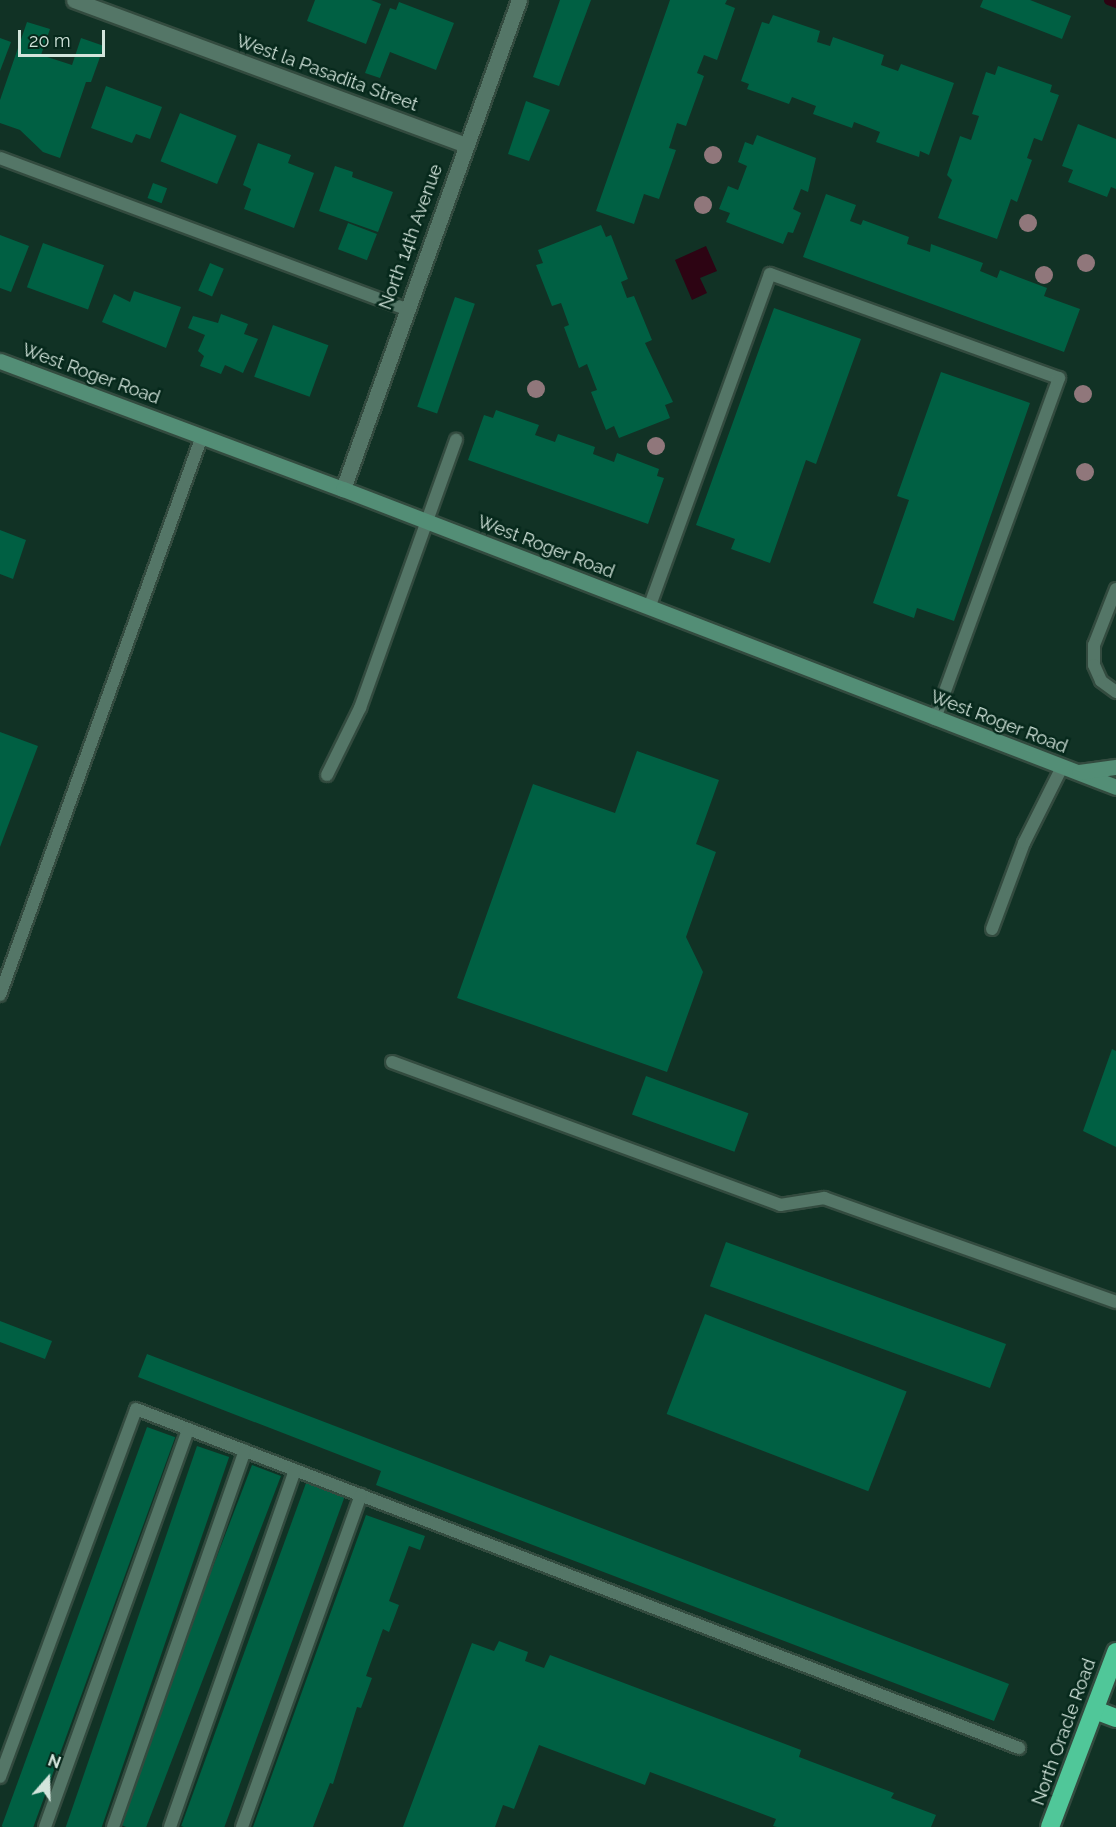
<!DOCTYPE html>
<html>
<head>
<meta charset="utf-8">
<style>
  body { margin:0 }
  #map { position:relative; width:1116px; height:1827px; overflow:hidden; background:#113225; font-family:Raleway,sans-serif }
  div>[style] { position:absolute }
  .water>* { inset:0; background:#2d0413 }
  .stream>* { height:9px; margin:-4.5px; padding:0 4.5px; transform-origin:4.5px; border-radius:4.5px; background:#2d0413 }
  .building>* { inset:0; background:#006043; transform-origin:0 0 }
  .roads { filter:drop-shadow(2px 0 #334b3f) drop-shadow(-2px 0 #334b3f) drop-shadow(0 2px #334b3f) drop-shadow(0 -2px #334b3f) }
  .lane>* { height:12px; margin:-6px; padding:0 6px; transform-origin:6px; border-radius:6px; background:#547667 }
  .street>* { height:15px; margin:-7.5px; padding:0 7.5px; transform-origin:7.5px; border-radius:7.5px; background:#547667 }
  .secondary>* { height:15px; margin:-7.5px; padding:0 7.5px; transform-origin:7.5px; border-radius:7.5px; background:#538e76 }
  .highway>* { height:18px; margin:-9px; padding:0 9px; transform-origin:9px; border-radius:9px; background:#50c799 }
  .trees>* { width:18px; height:18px; margin:-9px; border-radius:50%; background:#90777b }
  span { translate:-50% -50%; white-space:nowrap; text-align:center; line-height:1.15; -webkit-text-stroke:5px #06281b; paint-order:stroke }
  .street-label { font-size:18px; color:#d3e5dc }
  .north { position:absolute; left:18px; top:1749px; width:60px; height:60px; -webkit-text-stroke:4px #06281b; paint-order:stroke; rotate:20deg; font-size:16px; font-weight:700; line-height:24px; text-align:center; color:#d3e5dc }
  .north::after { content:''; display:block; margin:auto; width:21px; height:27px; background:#d3e5dc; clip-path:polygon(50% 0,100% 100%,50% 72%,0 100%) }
  .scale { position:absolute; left:18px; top:30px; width:87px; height:27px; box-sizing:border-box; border:3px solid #d3e5dc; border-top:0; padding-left:8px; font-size:18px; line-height:21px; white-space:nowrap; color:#d3e5dc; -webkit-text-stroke:4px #06281b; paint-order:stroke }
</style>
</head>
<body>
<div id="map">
  <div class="water">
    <div style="clip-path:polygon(706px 246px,717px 271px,700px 278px,707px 293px,692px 300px,675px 260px)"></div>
  </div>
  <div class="stream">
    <div style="left:1108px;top:0;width:9px;rotate:21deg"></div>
  </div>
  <div class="building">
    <div style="clip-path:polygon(315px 0,371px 0,381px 4px,366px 44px,307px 21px)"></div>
    <div style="clip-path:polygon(560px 0,591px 0,559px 86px,533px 77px)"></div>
    <div style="clip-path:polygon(670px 0,727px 0,725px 4px,735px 8px,717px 60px,704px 55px,697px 73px,704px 76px,686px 126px,677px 123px,669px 148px,676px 150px,659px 199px,644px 194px,634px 224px,596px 211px)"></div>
    <div style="clip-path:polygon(983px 0,1030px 0,1071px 16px,1062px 39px,980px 7px)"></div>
    <div style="clip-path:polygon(399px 2px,454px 23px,436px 70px,390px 52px,380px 78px,365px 73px,390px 8px,396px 10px)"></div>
    <div style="clip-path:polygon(773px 15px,820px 31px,817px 42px,830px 46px,833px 37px,884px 55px,881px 65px,898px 71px,901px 64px,954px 83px,929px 155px,920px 151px,919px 157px,876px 142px,880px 132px,854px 122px,852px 128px,813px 114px,816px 106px,792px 97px,789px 104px,747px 89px,749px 84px,741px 81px,762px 22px,769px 24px)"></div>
    <div style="clip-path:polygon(27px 22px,50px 29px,41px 55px,72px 65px,81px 38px,104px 46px,91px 82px,86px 82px,60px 158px,43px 152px,20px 130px,0 123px,0 100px)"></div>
    <div style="clip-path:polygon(0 38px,11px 42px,0 71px)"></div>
    <div style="clip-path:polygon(998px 66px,1052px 85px,1050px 92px,1059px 95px,1042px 141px,1034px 138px,1027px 158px,1032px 160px,1017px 202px,1011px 199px,997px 239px,938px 218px,952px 180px,947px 175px,960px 136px,971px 140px,979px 116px,972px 114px,986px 72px,995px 75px)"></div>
    <div style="clip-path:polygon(106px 86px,162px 107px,150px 139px,136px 134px,132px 143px,91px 128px)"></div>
    <div style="clip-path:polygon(526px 101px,550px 110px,529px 161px,508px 154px)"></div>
    <div style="left:180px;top:113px;width:61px;height:52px;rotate:22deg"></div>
    <div style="clip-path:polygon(1078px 124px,1116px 139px,1116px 189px,1111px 187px,1107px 197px,1068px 182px,1073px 170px,1062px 166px)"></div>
    <div style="clip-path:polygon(757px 135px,816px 158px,808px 192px,801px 189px,793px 209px,801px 213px,793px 233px,788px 232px,783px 244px,726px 222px,730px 213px,719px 209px,728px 186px,738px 190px,747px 166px,738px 162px,745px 142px,753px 145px)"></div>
    <div style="clip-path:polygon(258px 143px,291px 155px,288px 163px,314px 173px,294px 228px,244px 209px,251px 189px,243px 185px)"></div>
    <div style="clip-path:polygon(335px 166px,353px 172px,352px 177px,393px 192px,378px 232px,319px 211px)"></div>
    <div style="left:153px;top:183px;width:15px;height:16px;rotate:20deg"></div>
    <div style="clip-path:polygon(826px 194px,856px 205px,850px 221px,861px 225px,863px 220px,909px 237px,907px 244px,930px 252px,931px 244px,983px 263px,980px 271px,997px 278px,1000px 270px,1047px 288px,1044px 296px,1080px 309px,1064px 352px,803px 257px)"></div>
    <div style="left:348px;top:223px;width:31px;height:28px;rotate:21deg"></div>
    <div style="clip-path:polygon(601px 225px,606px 237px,611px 235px,628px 279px,621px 282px,627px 298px,634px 296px,652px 340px,645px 343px,673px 402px,665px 405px,670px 418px,619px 438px,614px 426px,606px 430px,591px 392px,597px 390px,587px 364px,579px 368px,564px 327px,569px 325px,561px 303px,552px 306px,536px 265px,543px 263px,538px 250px)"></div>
    <div style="clip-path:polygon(0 235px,29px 246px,11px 292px,0 288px)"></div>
    <div style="left:43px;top:243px;width:65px;height:47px;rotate:20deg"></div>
    <div style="left:210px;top:263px;width:15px;height:30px;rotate:23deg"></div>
    <div style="clip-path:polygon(134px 291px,181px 307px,166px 348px,102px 322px,114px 294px,130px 302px)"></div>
    <div style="left:455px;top:297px;width:21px;height:116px;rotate:19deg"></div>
    <div style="clip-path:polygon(774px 308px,861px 339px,816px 464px,806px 460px,770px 563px,731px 549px,735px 539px,696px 525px)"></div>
    <div style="clip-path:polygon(221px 314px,248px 324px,244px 334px,258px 339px,243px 373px,225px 365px,221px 374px,200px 366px,204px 356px,198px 351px,205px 335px,188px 328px,193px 316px,218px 323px)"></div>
    <div style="left:273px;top:325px;width:59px;height:55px;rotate:20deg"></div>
    <div style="clip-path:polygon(941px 372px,1030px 403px,954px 621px,917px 608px,914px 618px,873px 603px,909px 500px,897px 496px)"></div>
    <div style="clip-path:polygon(496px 410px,539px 425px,535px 435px,555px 442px,558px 434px,595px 447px,593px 454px,614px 462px,617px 453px,659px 469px,657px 476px,664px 478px,648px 524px,468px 460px,484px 415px,493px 418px)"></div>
    <div style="clip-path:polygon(0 530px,26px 540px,13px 579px,0 574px)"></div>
    <div style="clip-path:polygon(0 732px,38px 746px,0 847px)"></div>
    <div style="clip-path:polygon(637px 751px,719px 780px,696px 844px,716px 852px,686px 937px,703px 972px,667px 1072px,457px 998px,533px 784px,615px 813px)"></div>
    <div style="clip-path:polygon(1112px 1049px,1116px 1051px,1116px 1147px,1083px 1131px)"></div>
    <div style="left:646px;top:1076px;width:109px;height:41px;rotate:20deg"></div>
    <div style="left:726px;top:1242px;width:298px;height:47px;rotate:20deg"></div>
    <div style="left:705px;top:1314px;width:216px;height:107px;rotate:21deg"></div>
    <div style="clip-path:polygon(0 1321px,52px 1341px,45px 1359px,0 1342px)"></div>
    <div style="clip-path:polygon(147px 1354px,1009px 1684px,994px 1721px,376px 1485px,381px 1471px,138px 1377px)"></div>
    <div style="left:147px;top:1427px;width:30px;height:425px;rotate:20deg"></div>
    <div style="left:197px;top:1446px;width:34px;height:404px;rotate:19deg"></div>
    <div style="left:252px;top:1465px;width:31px;height:383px;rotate:21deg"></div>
    <div style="left:306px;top:1483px;width:41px;height:365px;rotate:20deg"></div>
    <div style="clip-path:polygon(366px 1515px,425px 1536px,420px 1550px,409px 1546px,389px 1601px,399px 1605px,389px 1632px,383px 1629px,366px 1676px,372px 1678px,361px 1708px,357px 1707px,333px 1784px,330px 1783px,313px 1827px,253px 1827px)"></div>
    <div style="clip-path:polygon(499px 1641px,528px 1652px,525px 1661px,544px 1668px,550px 1655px,801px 1750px,799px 1757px,894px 1793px,891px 1798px,936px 1815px,931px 1827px,777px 1827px,773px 1826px,776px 1819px,650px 1772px,645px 1785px,539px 1745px,514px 1809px,503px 1805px,495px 1827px,403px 1827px,472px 1643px,494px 1651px)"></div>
  </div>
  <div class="roads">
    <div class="lane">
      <div style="left:0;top:158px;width:434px;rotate:20.4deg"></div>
      <div style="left:1116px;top:589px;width:60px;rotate:111.4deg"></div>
      <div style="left:1094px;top:645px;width:20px;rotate:90deg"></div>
      <div style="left:1094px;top:665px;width:17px;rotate:66deg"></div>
      <div style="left:1101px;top:681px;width:19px;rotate:36deg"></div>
      <div style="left:649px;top:608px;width:355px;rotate:-70.1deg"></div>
      <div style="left:770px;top:274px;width:307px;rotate:19.8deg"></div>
      <div style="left:1059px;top:378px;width:363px;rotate:110deg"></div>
      <div style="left:327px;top:775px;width:75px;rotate:-63.8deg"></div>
      <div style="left:360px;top:708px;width:285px;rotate:-70.3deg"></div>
      <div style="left:992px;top:929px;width:92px;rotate:-69.6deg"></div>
      <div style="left:1024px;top:843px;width:85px;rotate:-63.4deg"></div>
      <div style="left:0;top:995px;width:594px;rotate:-70.13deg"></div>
      <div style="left:392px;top:1062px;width:414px;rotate:20.2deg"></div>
      <div style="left:780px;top:1205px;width:45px;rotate:-9deg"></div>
      <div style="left:824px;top:1198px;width:310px;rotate:19.6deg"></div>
      <div style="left:0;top:1777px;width:392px;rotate:-69.7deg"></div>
      <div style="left:136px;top:1409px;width:946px;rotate:21deg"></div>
      <div style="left:45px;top:1827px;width:423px;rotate:-70.2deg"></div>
      <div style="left:113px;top:1827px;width:399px;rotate:-70.7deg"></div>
      <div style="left:170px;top:1827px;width:378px;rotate:-70.7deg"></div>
      <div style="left:242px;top:1827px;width:353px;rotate:-70.3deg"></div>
    </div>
    <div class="street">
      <div style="left:74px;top:0;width:417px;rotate:20.3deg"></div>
      <div style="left:343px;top:489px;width:520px;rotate:-70.21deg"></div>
    </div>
    <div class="secondary">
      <div style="left:0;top:361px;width:366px;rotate:20.5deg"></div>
      <div style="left:343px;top:489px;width:828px;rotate:21.08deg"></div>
      <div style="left:1079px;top:772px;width:37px;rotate:-8deg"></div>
    </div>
    <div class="highway">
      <div style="left:1095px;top:1710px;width:22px;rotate:21deg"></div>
      <div style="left:1050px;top:1827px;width:187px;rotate:-69.3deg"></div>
    </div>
  </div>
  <div class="trees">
    <div style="left:713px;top:155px"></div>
    <div style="left:703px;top:205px"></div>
    <div style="left:1028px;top:223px"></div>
    <div style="left:1086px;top:263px"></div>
    <div style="left:1044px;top:275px"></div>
    <div style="left:536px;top:389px"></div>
    <div style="left:1083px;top:394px"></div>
    <div style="left:656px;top:446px"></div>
    <div style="left:1085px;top:472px"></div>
  </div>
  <div class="street-label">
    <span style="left:327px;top:73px;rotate:20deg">West la Pasadita Street</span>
    <span style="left:411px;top:237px;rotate:-70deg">North 14th Avenue</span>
    <span style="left:91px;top:374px;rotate:20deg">West Roger Road</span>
    <span style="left:546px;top:547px;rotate:21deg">West Roger Road</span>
    <span style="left:999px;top:722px;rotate:21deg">West Roger Road</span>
    <span style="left:1064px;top:1732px;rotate:-70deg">North Oracle Road</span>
  </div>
  <div class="north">N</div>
  <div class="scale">20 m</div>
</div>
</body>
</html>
